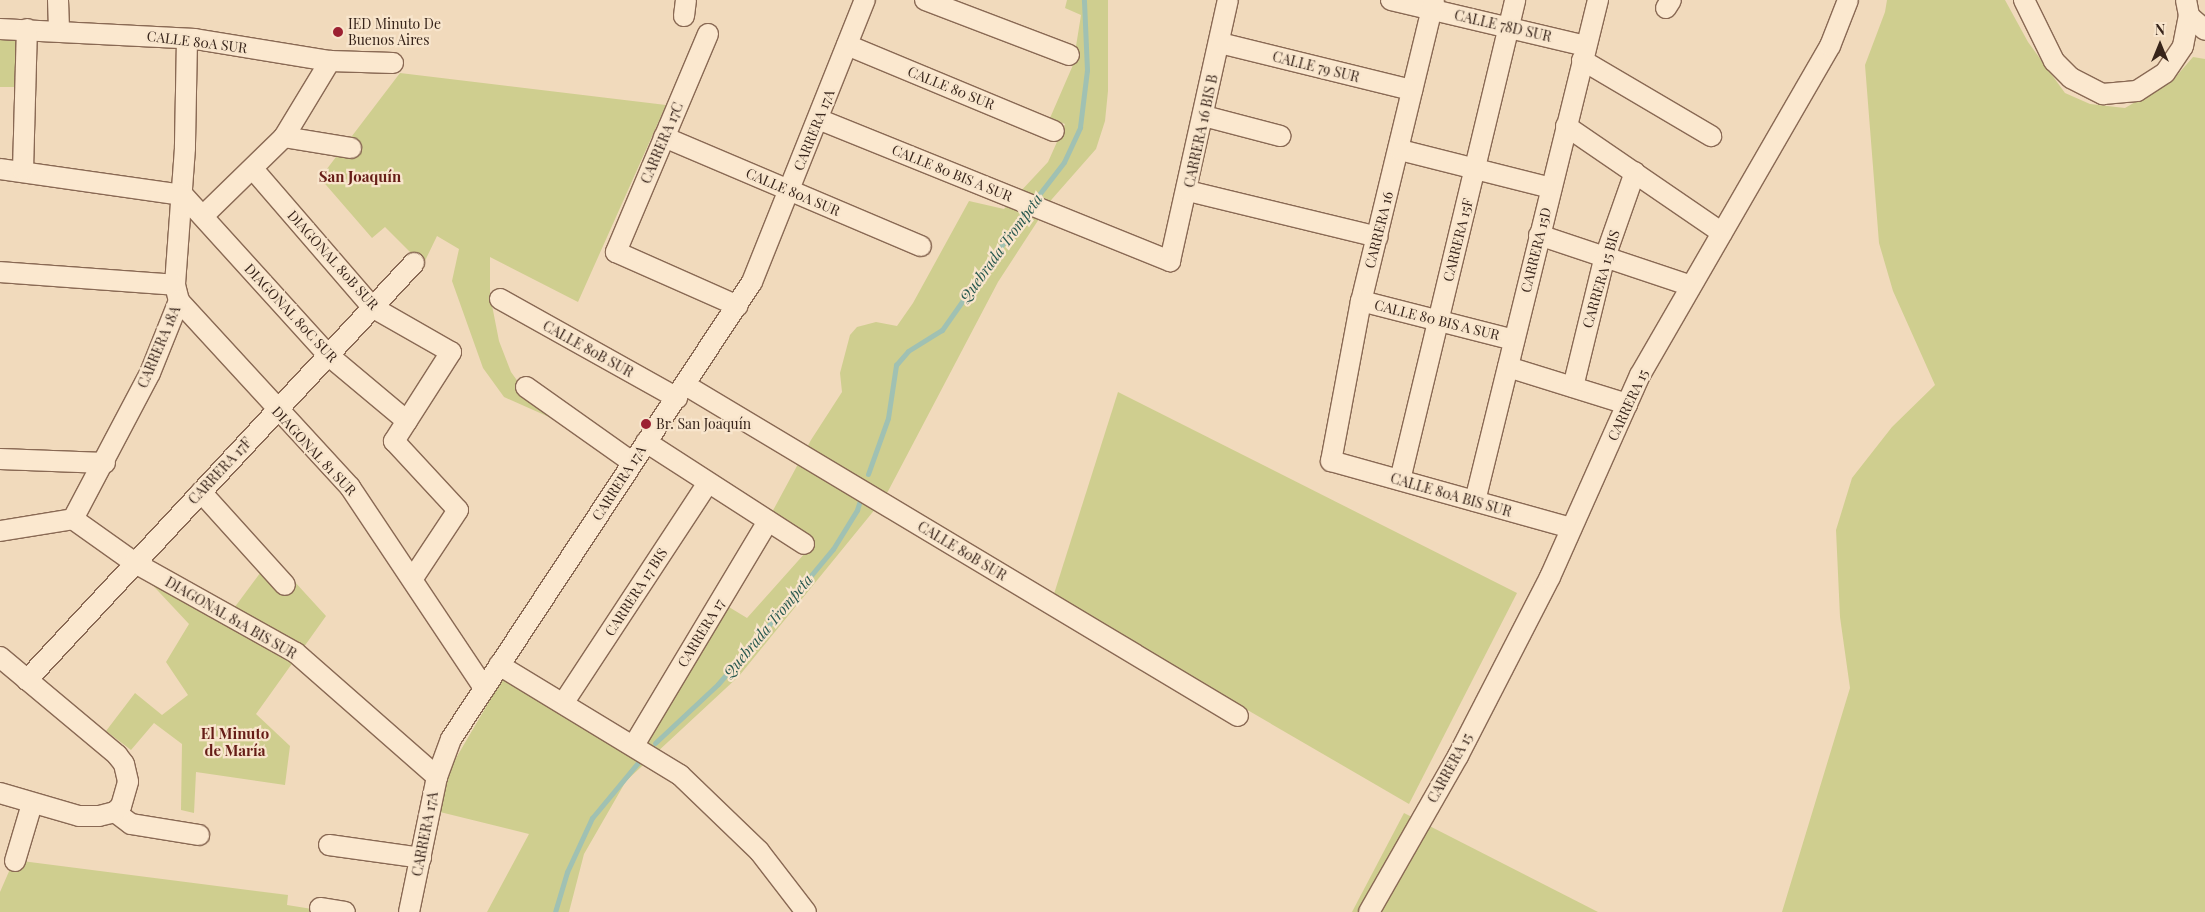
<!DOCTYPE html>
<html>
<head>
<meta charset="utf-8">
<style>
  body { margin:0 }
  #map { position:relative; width:2205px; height:912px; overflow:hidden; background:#f1dabc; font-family:"Playfair Display",serif }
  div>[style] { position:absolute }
  .green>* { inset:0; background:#cfce8f; transform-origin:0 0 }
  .stream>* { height:5px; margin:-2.5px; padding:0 2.5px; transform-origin:2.5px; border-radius:2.5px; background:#a0c1b3 }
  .roads { filter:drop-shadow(1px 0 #896954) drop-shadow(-1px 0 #896954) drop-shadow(0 1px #896954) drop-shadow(0 -1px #896954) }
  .minor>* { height:20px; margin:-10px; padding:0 10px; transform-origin:10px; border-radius:10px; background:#fbe8cf }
  .dots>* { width:14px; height:14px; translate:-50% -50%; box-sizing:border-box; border:2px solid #f8e5cc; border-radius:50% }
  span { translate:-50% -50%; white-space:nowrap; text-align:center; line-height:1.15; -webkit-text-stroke:4.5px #f8e5cc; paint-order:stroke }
  .poi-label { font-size:14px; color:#37241a }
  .left { translate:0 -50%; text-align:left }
  .street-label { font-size:14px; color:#37241a }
  .neighbourhood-label { font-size:15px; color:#661d17; font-weight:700 }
  .water-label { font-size:15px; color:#28584f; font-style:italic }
  .north { position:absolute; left:2135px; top:20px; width:50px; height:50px; -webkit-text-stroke:4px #f8e5cc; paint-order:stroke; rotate:0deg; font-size:14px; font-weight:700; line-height:20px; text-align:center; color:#37241a }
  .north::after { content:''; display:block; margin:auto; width:18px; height:22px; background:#37241a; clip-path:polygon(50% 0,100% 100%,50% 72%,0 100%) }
</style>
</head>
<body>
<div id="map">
  <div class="green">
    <div style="clip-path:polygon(1067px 0,1108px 0,1108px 91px,1105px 121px,1096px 149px,1052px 199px,998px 282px,885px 497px,739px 676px,626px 781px,584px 854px,569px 912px,487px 912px,529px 834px,440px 812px,449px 770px,503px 678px,623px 748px,724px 604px,747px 618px,814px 543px,770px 516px,811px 440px,842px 392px,840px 373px,850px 335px,857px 327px,876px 322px,897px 326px,913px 303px,969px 201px,1004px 209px,1048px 162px,1065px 124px,1050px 118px,1073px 65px,1081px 15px,1065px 8px)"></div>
    <div style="clip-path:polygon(1887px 0,2005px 0,2028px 42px,2065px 93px,2090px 104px,2125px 108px,2173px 80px,2193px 57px,2205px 59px,2205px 912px,1782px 912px,1850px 688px,1840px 617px,1836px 530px,1852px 478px,1892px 427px,1935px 385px,1893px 291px,1879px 243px,1865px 65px,1885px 12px)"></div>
    <div style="left:0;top:36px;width:19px;height:51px"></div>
    <div style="clip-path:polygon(400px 73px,666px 105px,578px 302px,490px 257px,490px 295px,499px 341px,511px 372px,521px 386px,553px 410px,549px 417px,504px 397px,483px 368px,452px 281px,459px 249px,437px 236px,423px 265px,385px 227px,372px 238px,320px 178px)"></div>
    <div style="clip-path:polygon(1118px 392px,1517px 593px,1409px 804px,1053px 597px)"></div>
    <div style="clip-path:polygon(272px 557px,326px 616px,256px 714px,290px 746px,285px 785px,196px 772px,194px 813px,181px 810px,182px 744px,154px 723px,131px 750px,106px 731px,135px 693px,162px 715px,188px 695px,166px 662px,189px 624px,144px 576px,223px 623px)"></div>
    <div style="clip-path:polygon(1404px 813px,1598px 912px,1352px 912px)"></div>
    <div style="clip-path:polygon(14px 860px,288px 895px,287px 905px,331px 912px,0 912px,0 892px)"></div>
  </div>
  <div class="stream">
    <div style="left:1034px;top:201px;width:49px;rotate:-52.4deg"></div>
    <div style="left:1064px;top:162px;width:38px;rotate:-65deg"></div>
    <div style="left:1080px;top:127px;width:57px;rotate:-83deg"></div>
    <div style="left:1087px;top:70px;width:70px;rotate:-92.5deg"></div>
    <div style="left:868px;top:474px;width:59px;rotate:-70.3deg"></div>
    <div style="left:888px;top:418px;width:54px;rotate:-81.4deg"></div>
    <div style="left:896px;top:365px;width:18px;rotate:-49deg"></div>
    <div style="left:908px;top:351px;width:40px;rotate:-32deg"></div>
    <div style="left:942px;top:330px;width:148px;rotate:-54.9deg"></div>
    <div style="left:655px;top:743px;width:86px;rotate:-43.1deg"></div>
    <div style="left:718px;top:684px;width:107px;rotate:-49.2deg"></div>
    <div style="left:788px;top:603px;width:70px;rotate:-50.2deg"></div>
    <div style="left:833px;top:549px;width:46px;rotate:-58.4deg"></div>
    <div style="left:857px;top:510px;width:17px;rotate:-73deg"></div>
    <div style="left:555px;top:912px;width:42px;rotate:-73.3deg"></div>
    <div style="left:567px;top:872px;width:60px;rotate:-65.2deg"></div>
    <div style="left:592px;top:818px;width:77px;rotate:-50.3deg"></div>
  </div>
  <div class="roads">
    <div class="minor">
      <div style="left:58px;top:0;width:30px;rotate:88deg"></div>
      <div style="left:925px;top:0;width:154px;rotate:20.9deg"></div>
      <div style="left:1391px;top:0;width:199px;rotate:13.3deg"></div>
      <div style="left:1434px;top:0;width:310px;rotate:103.6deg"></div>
      <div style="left:1361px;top:301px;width:163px;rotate:100.6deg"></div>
      <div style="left:1331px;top:461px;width:249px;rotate:15.6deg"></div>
      <div style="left:2024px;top:0;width:68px;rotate:63.8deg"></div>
      <div style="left:2054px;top:61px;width:24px;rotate:45deg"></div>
      <div style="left:2071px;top:78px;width:36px;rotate:27deg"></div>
      <div style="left:2103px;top:94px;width:34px;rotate:-5deg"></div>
      <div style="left:2137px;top:91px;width:33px;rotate:-33deg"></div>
      <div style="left:2165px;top:73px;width:32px;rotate:-56deg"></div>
      <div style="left:2183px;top:46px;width:31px;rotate:-79deg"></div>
      <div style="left:2186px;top:0;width:16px;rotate:79deg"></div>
      <div style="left:2189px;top:16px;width:21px;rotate:41deg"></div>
      <div style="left:1666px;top:8px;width:9px;rotate:-58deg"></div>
      <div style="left:684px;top:16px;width:16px;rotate:-83deg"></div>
      <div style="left:0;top:29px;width:195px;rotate:2.9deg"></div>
      <div style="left:195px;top:39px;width:137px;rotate:9.3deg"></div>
      <div style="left:330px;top:61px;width:63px;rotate:1.8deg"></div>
      <div style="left:708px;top:34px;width:237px;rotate:112.9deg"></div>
      <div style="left:616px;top:252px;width:133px;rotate:23.9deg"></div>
      <div style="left:187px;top:39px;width:109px;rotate:91.1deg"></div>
      <div style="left:185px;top:148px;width:137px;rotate:94.2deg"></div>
      <div style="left:175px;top:285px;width:16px;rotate:76deg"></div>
      <div style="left:179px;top:301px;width:253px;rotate:47.4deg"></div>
      <div style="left:350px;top:487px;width:242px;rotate:56.3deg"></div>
      <div style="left:1220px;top:43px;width:198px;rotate:13.8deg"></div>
      <div style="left:847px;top:45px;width:224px;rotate:22.6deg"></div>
      <div style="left:1582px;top:60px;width:150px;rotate:30.5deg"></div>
      <div style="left:1204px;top:116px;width:79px;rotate:14.7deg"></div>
      <div style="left:818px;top:119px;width:380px;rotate:22deg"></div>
      <div style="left:1170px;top:261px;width:267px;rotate:-77.5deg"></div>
      <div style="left:1566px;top:126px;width:189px;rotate:34.4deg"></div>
      <div style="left:284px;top:137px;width:68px;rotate:9.3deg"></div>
      <div style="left:664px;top:137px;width:279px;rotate:23deg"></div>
      <div style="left:1400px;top:150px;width:156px;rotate:14.1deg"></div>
      <div style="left:0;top:169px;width:185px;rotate:8.1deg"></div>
      <div style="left:183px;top:195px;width:216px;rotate:47.8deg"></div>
      <div style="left:328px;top:355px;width:103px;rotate:39.9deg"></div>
      <div style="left:253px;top:169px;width:182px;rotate:49.2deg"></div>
      <div style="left:372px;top:307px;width:91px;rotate:29.7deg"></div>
      <div style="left:451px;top:352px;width:106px;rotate:122.6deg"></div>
      <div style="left:394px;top:441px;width:94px;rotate:47.2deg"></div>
      <div style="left:458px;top:510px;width:82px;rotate:123.5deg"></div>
      <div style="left:23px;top:170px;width:141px;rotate:-88.4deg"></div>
      <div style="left:1188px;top:191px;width:195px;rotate:13.6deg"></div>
      <div style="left:203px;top:216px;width:113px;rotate:-44.3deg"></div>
      <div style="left:284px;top:137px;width:89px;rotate:-58.8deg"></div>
      <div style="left:1539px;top:235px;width:160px;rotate:18.5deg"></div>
      <div style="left:0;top:272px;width:175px;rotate:4.2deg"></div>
      <div style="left:500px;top:299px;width:203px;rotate:29.2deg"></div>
      <div style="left:1361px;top:301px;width:158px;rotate:14.3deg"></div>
      <div style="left:1508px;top:367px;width:125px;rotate:17.3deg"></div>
      <div style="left:687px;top:386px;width:642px;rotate:30.92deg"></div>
      <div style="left:526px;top:387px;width:130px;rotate:35.3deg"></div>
      <div style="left:1573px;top:387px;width:131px;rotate:-76.3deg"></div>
      <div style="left:1604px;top:260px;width:93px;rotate:-70.6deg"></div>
      <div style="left:646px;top:442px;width:188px;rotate:32.8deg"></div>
      <div style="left:0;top:459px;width:105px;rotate:2.2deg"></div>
      <div style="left:1400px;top:480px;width:494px;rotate:-76.5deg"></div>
      <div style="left:201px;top:492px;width:125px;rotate:47.9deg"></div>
      <div style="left:1475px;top:501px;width:516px;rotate:-76.21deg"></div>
      <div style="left:73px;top:519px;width:165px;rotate:-62.2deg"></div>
      <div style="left:150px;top:373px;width:78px;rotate:-68.1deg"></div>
      <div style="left:0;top:531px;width:74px;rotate:-9.3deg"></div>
      <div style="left:73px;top:519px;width:76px;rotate:35.4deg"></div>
      <div style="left:135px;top:563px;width:184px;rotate:29.2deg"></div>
      <div style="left:296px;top:653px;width:188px;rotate:41.3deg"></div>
      <div style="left:0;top:657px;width:153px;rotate:39.9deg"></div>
      <div style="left:117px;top:755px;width:11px;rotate:52deg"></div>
      <div style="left:124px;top:764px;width:18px;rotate:77deg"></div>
      <div style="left:128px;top:782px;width:25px;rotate:106deg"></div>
      <div style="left:121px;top:806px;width:8px;rotate:135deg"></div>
      <div style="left:115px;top:812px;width:16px;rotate:166deg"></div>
      <div style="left:99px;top:816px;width:20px;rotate:180deg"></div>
      <div style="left:79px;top:816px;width:82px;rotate:-163.8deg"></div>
      <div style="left:499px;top:665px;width:212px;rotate:31.3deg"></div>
      <div style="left:680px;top:775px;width:110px;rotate:43.9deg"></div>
      <div style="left:759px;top:851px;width:77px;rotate:52.4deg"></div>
      <div style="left:27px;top:680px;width:569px;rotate:-47.14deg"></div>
      <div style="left:564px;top:702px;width:262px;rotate:-56.7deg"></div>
      <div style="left:634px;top:745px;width:261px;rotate:-59.1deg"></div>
      <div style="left:115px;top:812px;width:20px;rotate:37deg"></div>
      <div style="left:131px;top:824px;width:69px;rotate:9.2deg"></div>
      <div style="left:329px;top:845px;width:93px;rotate:8deg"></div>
      <div style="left:15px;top:861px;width:59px;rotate:-73.4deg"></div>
      <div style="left:320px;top:908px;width:25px;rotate:9deg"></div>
      <div style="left:409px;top:912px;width:138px;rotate:-78.3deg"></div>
      <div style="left:437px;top:777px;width:40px;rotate:-69.8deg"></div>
      <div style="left:451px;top:739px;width:547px;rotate:-56.63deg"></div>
      <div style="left:752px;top:282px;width:304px;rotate:-68.2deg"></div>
      <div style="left:1369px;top:912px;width:180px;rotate:-60.3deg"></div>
      <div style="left:1458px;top:756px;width:201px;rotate:-62.8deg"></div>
      <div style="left:1550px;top:577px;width:221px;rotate:-66deg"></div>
      <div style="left:1640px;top:375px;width:380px;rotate:-60deg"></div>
      <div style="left:1830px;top:46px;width:49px;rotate:-68.6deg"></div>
    </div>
  </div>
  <div class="dots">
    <div style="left:338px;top:32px;background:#9c2031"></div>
    <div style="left:646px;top:424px;background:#9c2031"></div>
  </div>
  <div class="poi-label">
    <span class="left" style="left:348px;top:32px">IED Minuto De<br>Buenos Aires</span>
    <span class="left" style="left:656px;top:424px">Br. San Joaquín</span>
  </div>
  <div class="street-label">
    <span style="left:1503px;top:26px;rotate:13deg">CALLE 78D SUR</span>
    <span style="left:197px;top:42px;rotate:7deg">CALLE 80A SUR</span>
    <span style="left:1316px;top:67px;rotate:14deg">CALLE 79 SUR</span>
    <span style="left:951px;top:88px;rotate:22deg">CALLE 80 SUR</span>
    <span style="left:814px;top:130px;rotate:-68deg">CARRERA 17A</span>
    <span style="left:1201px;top:131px;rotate:-78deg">CARRERA 16 BIS B</span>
    <span style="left:662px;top:143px;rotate:-67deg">CARRERA 17C</span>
    <span style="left:952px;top:173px;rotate:22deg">CALLE 80 BIS A SUR</span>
    <span style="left:793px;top:192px;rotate:23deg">CALLE 80A SUR</span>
    <span style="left:1379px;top:230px;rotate:-76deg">CARRERA 16</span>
    <span style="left:1458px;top:240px;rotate:-76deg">CARRERA 15F</span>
    <span style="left:1536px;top:250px;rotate:-76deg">CARRERA 15D</span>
    <span style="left:333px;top:260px;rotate:48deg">DIAGONAL 80B SUR</span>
    <span style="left:1601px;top:279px;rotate:-74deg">CARRERA 15 BIS</span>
    <span style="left:291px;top:313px;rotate:47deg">DIAGONAL 80C SUR</span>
    <span style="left:1437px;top:320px;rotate:14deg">CALLE 80 BIS A SUR</span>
    <span style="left:159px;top:347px;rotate:-67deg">CARRERA 18A</span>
    <span style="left:588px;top:349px;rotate:29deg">CALLE 80B SUR</span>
    <span style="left:1628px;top:405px;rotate:-65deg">CARRERA 15</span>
    <span style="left:314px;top:451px;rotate:47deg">DIAGONAL 81 SUR</span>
    <span style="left:220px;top:471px;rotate:-47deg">CARRERA 17F</span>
    <span style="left:619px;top:483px;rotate:-57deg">CARRERA 17A</span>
    <span style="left:1451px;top:495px;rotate:16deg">CALLE 80A BIS SUR</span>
    <span style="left:962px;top:551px;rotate:31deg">CALLE 80B SUR</span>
    <span style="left:636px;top:592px;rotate:-57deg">CARRERA 17 BIS</span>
    <span style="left:231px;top:618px;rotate:30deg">DIAGONAL 81A BIS SUR</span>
    <span style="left:701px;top:633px;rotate:-59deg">CARRERA 17</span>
    <span style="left:1450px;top:768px;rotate:-61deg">CARRERA 15</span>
    <span style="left:425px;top:834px;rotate:-79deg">CARRERA 17A</span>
  </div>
  <div class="neighbourhood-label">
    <span style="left:360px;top:177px">San Joaquín</span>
    <span style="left:235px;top:742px">El Minuto<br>de María</span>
  </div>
  <div class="water-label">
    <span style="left:1001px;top:248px;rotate:-54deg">Quebrada Trompeta</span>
    <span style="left:768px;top:626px;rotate:-50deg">Quebrada Trompeta</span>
  </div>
  <div class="north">N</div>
</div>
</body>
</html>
